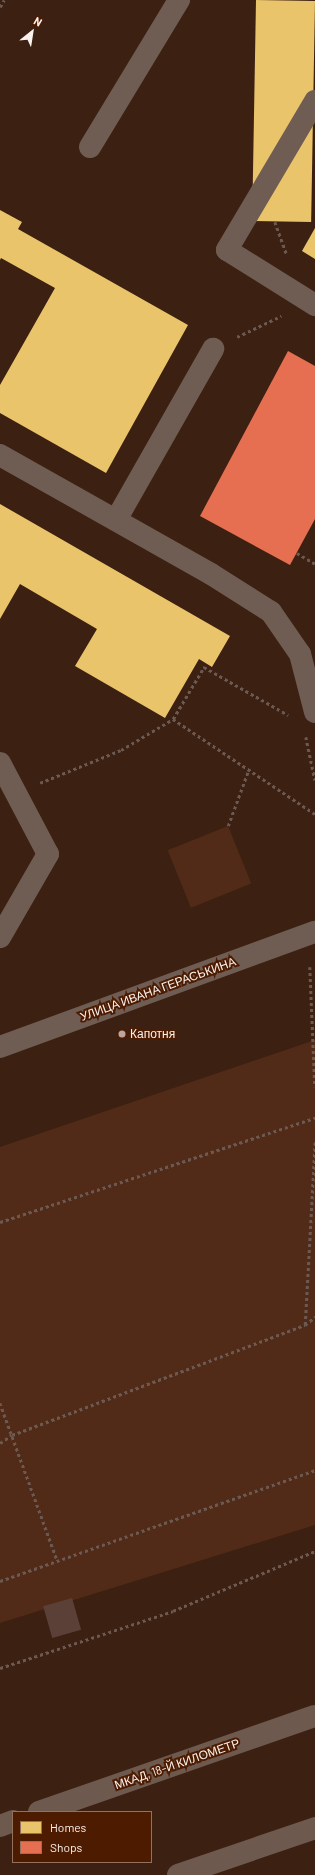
<!DOCTYPE html>
<html>
<head>
<meta charset="utf-8">
<style>
  body { margin:0 }
  #map { position:relative; width:315px; height:1875px; overflow:hidden; background:#3c2012; font-family:Barlow,sans-serif }
  div>[style] { position:absolute }
  .green>* { inset:0; background:#512b18; transform-origin:0 0 }
  .homes>* { inset:0; background:#e9c46a; transform-origin:0 0 }
  .shops>* { inset:0; background:#e76f51 }
  .building>* { inset:0; background:#5b4038; transform-origin:0 0 }
  .path>* { height:2.5px; margin-top:-1.25px; transform-origin:0; background:repeating-linear-gradient(90deg,#6c5a52 0 3px,transparent 0 6px) }
  .minor>* { height:22px; margin:-11px; padding:0 11px; transform-origin:11px; border-radius:11px; background:#6f5c53 }
  .highway>* { height:22px; margin:-11px; padding:0 11px; transform-origin:11px; border-radius:11px; background:#6e594e }
  .dots>* { width:11px; height:11px; translate:-50% -50%; box-sizing:border-box; border:2px solid #4d1b00; border-radius:50% }
  span { translate:-50% -50%; white-space:nowrap; text-align:center; line-height:1.15; -webkit-text-stroke:4px #4d1b00; paint-order:stroke }
  .street-label { font-size:12px; color:#faf2ee }
  .poi-label { font-size:12px; color:#faf2ee }
  .left { translate:0 -50%; text-align:left }
  .legend { position:absolute; left:12px; top:1811px; width:140px; height:52px; box-sizing:border-box; background:#4d1b00; border:1px solid #92715f; margin:0; padding:5px 7px; list-style:none; font-size:12px; color:#faf2ee }
  .legend li { display:flex; align-items:center; gap:8px; height:20px }
  .legend b { width:20px; border:1px solid #92715f }
  .north { position:absolute; left:12px; top:12px; width:40px; height:40px; -webkit-text-stroke:3px #4d1b00; paint-order:stroke; rotate:30deg; font-size:11px; font-weight:700; line-height:16px; text-align:center; color:#faf2ee }
  .north::after { content:''; display:block; margin:auto; width:14px; height:18px; background:#faf2ee; clip-path:polygon(50% 0,100% 100%,50% 72%,0 100%) }
</style>
</head>
<body>
<div id="map">
  <div class="green">
    <div style="left:228px;top:826px;width:62px;height:65px;rotate:68deg"></div>
    <div style="clip-path:polygon(315px 1040px,315px 1525px,0 1623px,0 1147px)"></div>
  </div>
  <div class="homes">
    <div style="left:256px;top:0;width:59px;height:221px;rotate:1deg"></div>
    <div style="clip-path:polygon(0 210px,22px 222px,18px 229px,188px 325px,106px 473px,0 413px,0 385px,55px 288px,1px 258px,0 260px)"></div>
    <div style="clip-path:polygon(315px 228px,315px 259px,302px 251px)"></div>
    <div style="clip-path:polygon(0 504px,230px 636px,212px 667px,199px 659px,165px 718px,75px 666px,97px 629px,20px 584px,0 619px)"></div>
  </div>
  <div class="shops">
    <div style="clip-path:polygon(288px 351px,315px 366px,315px 519px,290px 565px,200px 516px)"></div>
  </div>
  <div class="building">
    <div style="left:72px;top:1598px;width:33px;height:30px;rotate:74deg"></div>
  </div>
  <div class="path">
    <div style="left:0;top:7px;width:8px;rotate:-60deg"></div>
    <div style="left:275px;top:222px;width:35px;rotate:70deg"></div>
    <div style="left:237px;top:337px;width:49px;rotate:-25.5deg"></div>
    <div style="left:297px;top:553px;width:21px;rotate:31deg"></div>
    <div style="left:173px;top:719px;width:171px;rotate:33.8deg"></div>
    <div style="left:306px;top:737px;width:44px;rotate:78.2deg"></div>
    <div style="left:40px;top:783px;width:87px;rotate:-22.2deg"></div>
    <div style="left:121px;top:750px;width:61px;rotate:-30.8deg"></div>
    <div style="left:173px;top:719px;width:61px;rotate:-59.2deg"></div>
    <div style="left:204px;top:667px;width:97px;rotate:29.7deg"></div>
    <div style="left:228px;top:826px;width:61px;rotate:-69.8deg"></div>
    <div style="left:310px;top:967px;width:120px;rotate:87.6deg"></div>
    <div style="left:0;top:1222px;width:332px;rotate:-18.3deg"></div>
    <div style="left:305px;top:1325px;width:13px;rotate:-39deg"></div>
    <div style="left:0;top:1403px;width:167px;rotate:70deg"></div>
    <div style="left:0;top:1443px;width:14px;rotate:-34deg"></div>
    <div style="left:12px;top:1435px;width:313px;rotate:-20.6deg"></div>
    <div style="left:305px;top:1325px;width:183px;rotate:-86.9deg"></div>
    <div style="left:0;top:1581px;width:334px;rotate:-19.4deg"></div>
    <div style="left:0;top:1668px;width:182px;rotate:-18.2deg"></div>
    <div style="left:173px;top:1611px;width:154px;rotate:-22.9deg"></div>
  </div>
  <div class="minor">
    <div style="left:315px;top:101px;width:173px;rotate:120.6deg"></div>
    <div style="left:227px;top:250px;width:104px;rotate:32deg"></div>
    <div style="left:90px;top:147px;width:172px;rotate:-58.8deg"></div>
    <div style="left:0;top:455px;width:242px;rotate:29.4deg"></div>
    <div style="left:211px;top:574px;width:71px;rotate:32.3deg"></div>
    <div style="left:271px;top:612px;width:51px;rotate:55.4deg"></div>
    <div style="left:300px;top:654px;width:60px;rotate:75.5deg"></div>
    <div style="left:116px;top:520px;width:197px;rotate:-60.4deg"></div>
    <div style="left:0;top:763px;width:103px;rotate:62.2deg"></div>
    <div style="left:48px;top:854px;width:96px;rotate:120deg"></div>
    <div style="left:0;top:1047px;width:335px;rotate:-20.1deg"></div>
  </div>
  <div class="highway">
    <div style="left:39px;top:1812px;width:292px;rotate:-19.2deg"></div>
    <div style="left:0;top:1826px;width:14px;rotate:-21deg"></div>
    <div style="left:178px;top:1875px;width:145px;rotate:-18.9deg"></div>
  </div>
  <div class="dots">
    <div style="left:122px;top:1034px;background:#b8a8a1"></div>
  </div>
  <div class="street-label">
    <span style="left:158px;top:989px;rotate:-20deg">УЛИЦА ИВАНА ГЕРАСЬКИНА</span>
    <span style="left:177px;top:1764px;rotate:-19deg">МКАД, 18-Й КИЛОМЕТР</span>
  </div>
  <div class="poi-label">
    <span class="left" style="left:130px;top:1034px">Капотня</span>
  </div>
  <ul class="legend">
  <li><b style="height:11px;background:#e9c46a"></b>Homes</li>
  <li><b style="height:11px;background:#e76f51"></b>Shops</li>
  </ul>
  <div class="north">N</div>
</div>
</body>
</html>
